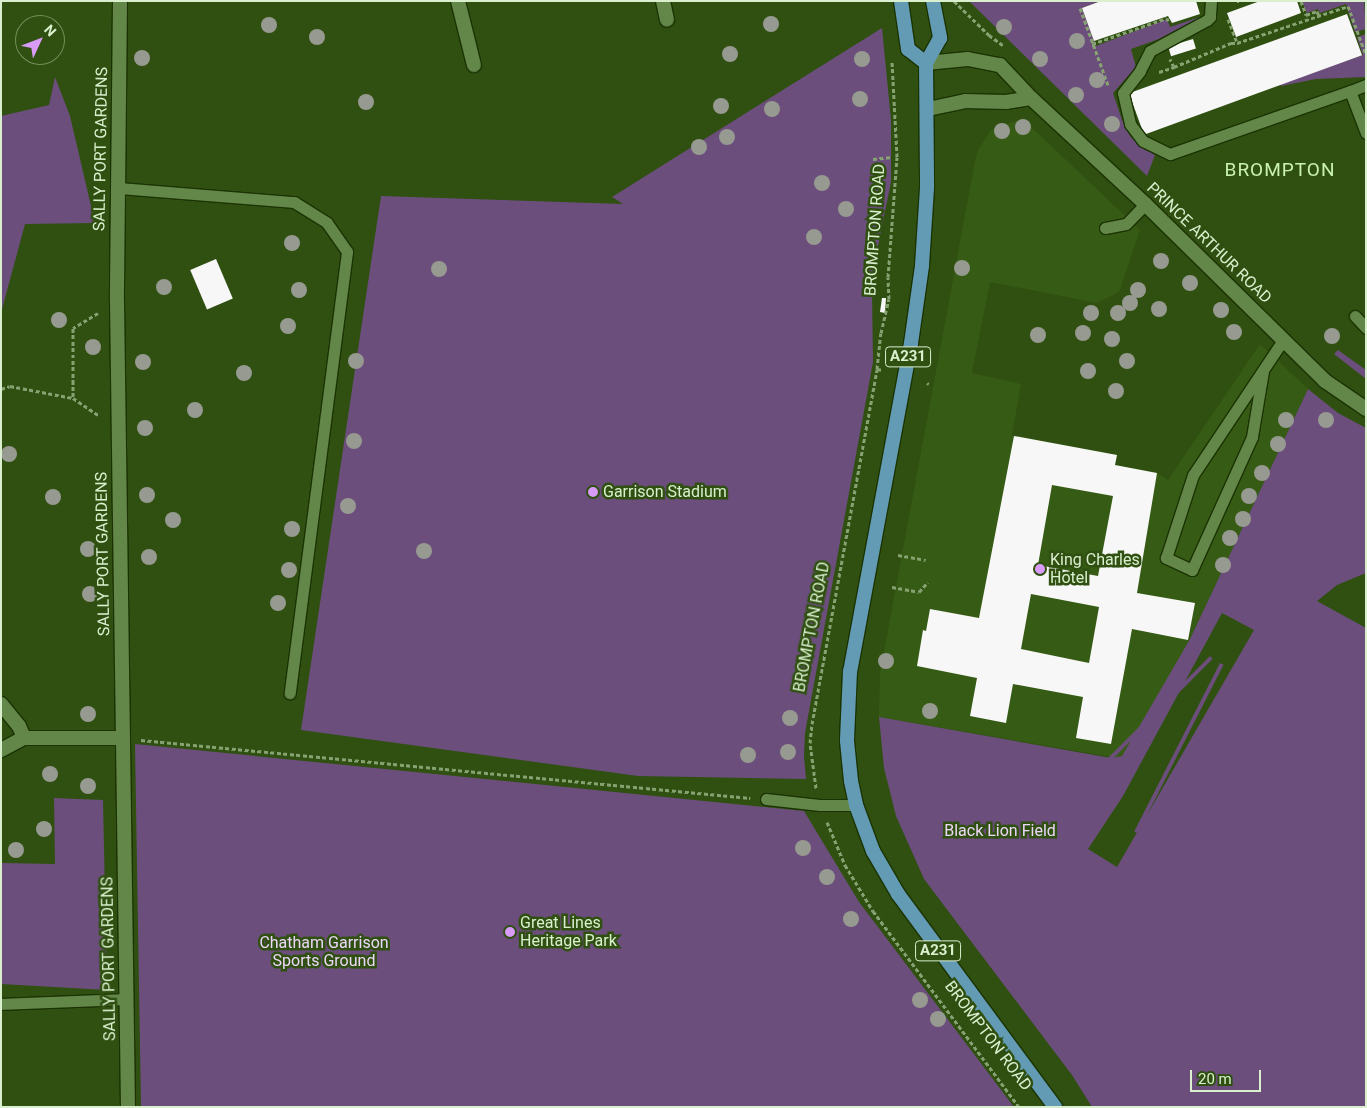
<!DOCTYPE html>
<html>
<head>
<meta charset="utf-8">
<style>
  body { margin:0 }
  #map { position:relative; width:1367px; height:1108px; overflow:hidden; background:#2f5011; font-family:Roboto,sans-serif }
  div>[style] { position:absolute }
  .built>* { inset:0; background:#365b14 }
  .green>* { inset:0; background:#6c4e7c; transform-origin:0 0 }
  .building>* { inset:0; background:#f7f7f7; transform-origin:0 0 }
  .path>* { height:3px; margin-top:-1.5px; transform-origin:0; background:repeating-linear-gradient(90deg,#87a272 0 4px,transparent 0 6.5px) }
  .roads { filter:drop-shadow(1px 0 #1b3303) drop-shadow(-1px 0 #1b3303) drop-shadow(0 1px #1b3303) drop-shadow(0 -1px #1b3303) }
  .service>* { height:11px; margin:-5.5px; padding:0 5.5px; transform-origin:5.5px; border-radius:5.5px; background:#638749 }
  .minor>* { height:14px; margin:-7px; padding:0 7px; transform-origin:7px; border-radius:7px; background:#638749 }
  .secondary>* { height:14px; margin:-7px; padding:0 7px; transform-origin:7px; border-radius:7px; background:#638749 }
  .primary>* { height:14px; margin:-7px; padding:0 7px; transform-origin:7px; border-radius:7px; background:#629bb3 }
  .trees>* { width:16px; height:16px; margin:-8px; border-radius:50%; background:#979a90 }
  .dots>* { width:14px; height:14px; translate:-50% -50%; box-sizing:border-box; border:2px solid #2f5011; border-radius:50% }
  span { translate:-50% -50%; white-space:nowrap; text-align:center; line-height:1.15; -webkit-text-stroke:5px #2f5011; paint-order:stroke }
  .shield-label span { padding:1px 4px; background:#2f5011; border:1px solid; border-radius:4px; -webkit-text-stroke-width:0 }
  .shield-label { font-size:15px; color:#daefce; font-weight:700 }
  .street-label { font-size:16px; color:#daefce }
  .poi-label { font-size:16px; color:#daefce }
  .left { translate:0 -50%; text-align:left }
  .park-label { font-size:16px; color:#ecd7f8 }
  .quarter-label { font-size:19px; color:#caf2af; letter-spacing:1px }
  .frame { position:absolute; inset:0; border:2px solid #daefce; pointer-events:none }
  .north { position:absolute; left:15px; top:15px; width:50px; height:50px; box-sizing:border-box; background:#2f5011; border:1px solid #73905d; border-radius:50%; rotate:47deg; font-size:14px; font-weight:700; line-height:20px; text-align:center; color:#daefce }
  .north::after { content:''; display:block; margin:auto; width:18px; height:22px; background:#d89bf8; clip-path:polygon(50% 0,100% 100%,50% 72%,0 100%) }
  .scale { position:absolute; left:1190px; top:1070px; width:71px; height:22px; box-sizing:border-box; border:2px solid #daefce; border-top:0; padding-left:6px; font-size:15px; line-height:18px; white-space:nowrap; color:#daefce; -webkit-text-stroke:4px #2f5011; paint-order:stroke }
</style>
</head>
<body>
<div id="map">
  <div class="built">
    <div style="clip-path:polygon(1015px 121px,1028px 124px,1140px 230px,1119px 292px,1097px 303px,990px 282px,972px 373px,1021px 384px,1012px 435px,1117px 455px,1115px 465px,1157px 473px,1168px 480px,1260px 344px,1308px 389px,1190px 639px,1126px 752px,1118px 758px,879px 717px,880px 673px,975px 161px,978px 150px,991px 130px)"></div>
  </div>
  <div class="green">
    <div style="clip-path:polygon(969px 1px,1101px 1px,1082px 8px,1096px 46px,1167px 19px,1170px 27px,1203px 16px,1159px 39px,1131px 49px,1136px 67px,1113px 93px,1122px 120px,1130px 136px,1141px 147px,1155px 155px,1147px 176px)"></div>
    <div style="clip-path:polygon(1302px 1px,1364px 1px,1366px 29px,1355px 32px,1346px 4px,1320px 13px,1318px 9px,1307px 13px)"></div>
    <div style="clip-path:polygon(882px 28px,891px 120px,891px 182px,877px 251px,872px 292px,873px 362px,805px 733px,804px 756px,806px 779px,638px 776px,301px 730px,381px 196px,623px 204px,612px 197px)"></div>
    <div style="clip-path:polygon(1366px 34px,1366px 77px,1316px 79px,1281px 86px,1280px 84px,1363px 55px,1357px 37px)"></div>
    <div style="clip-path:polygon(55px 77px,70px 116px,95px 223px,25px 224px,1px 313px,1px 116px,49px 105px)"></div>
    <div style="clip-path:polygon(1338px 350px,1366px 370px,1366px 379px,1334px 354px)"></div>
    <div style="clip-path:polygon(evenodd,1308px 389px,1338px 413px,1366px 428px,1366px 573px,1337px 585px,1317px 601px,1366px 628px,1366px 1107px,1092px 1107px,1072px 1075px,924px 879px,896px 816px,884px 768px,879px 717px,1111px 758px,1122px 756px,1190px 639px,1308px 389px,1222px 613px,1254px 630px,1117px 867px,1088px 849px,1123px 796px,1222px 613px)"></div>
    <div style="left:1210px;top:656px;width:4px;height:191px;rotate:45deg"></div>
    <div style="left:1220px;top:663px;width:4px;height:189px;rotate:27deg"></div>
    <div style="clip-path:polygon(135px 744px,804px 811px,859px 902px,1014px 1107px,141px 1107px)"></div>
    <div style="clip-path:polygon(54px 798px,103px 800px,107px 990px,1px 984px,1px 863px,55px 864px)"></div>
  </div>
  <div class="building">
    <div style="clip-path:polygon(1101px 1px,1196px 1px,1200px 14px,1172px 23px,1168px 16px,1094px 41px,1082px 8px)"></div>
    <div style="clip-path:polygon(1260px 1px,1297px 1px,1301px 13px,1236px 37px,1227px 13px)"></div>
    <div style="left:1347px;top:14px;width:44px;height:232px;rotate:70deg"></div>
    <div style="left:1193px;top:39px;width:10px;height:26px;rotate:73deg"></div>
    <div style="left:216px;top:259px;width:43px;height:28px;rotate:67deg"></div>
    <div style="clip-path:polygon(882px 298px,886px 298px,885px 313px,880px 312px)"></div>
    <div style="clip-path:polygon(evenodd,1014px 436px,1117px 455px,1115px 465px,1157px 473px,1137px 593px,1195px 603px,1188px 640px,1132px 629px,1111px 744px,1076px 738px,1083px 697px,1013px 684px,1006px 723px,970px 716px,977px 678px,917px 666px,923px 630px,926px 631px,930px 609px,979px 618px,1014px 436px,1052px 485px,1113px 496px,1098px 576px,1038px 565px,1052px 485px,1014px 436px,1031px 594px,1099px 607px,1089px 663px,1021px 649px,1031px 594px)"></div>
  </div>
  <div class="path">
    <div style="left:954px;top:1px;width:49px;rotate:44.2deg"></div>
    <div style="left:989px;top:35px;width:19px;rotate:36deg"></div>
    <div style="left:1237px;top:1px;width:2px"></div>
    <div style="left:1301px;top:1px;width:15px;rotate:70deg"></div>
    <div style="left:1306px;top:15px;width:12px;rotate:-20deg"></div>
    <div style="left:1317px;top:11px;width:5px;rotate:68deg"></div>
    <div style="left:1080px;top:8px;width:82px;rotate:70deg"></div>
    <div style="left:1228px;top:19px;width:26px;rotate:69deg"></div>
    <div style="left:1092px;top:44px;width:79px;rotate:-19.1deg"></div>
    <div style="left:1167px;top:18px;width:3px;rotate:72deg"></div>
    <div style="left:1174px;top:67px;width:62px;rotate:-22.8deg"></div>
    <div style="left:1231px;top:43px;width:6px"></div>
    <div style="left:1237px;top:43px;width:117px;rotate:-18.4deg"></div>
    <div style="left:1348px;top:6px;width:52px;rotate:69.8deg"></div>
    <div style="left:1159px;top:72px;width:16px;rotate:-18deg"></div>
    <div style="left:1174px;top:67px;width:9px;rotate:-117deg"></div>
    <div style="left:873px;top:159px;width:19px;rotate:-6deg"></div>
    <div style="left:98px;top:313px;width:29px;rotate:149deg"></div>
    <div style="left:73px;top:328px;width:70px;rotate:90deg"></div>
    <div style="left:73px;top:398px;width:32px;rotate:34deg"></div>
    <div style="left:877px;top:369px;width:6px;rotate:9deg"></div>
    <div style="left:927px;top:383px;width:2px;rotate:27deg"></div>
    <div style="left:1px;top:389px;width:9px;rotate:-18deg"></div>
    <div style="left:10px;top:386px;width:64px;rotate:10.8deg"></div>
    <div style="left:898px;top:555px;width:28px;rotate:10deg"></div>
    <div style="left:892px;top:587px;width:27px;rotate:10deg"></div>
    <div style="left:919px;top:592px;width:13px;rotate:-48deg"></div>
    <div style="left:141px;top:740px;width:612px;rotate:5.44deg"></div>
    <div style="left:816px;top:788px;width:45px;rotate:-97.6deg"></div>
    <div style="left:810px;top:743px;width:19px;rotate:-84deg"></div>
    <div style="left:812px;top:724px;width:361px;rotate:-79.6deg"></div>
    <div style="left:877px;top:369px;width:36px;rotate:-84deg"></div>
    <div style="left:881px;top:333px;width:35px;rotate:-77deg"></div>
    <div style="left:889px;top:299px;width:22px;rotate:-93deg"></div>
    <div style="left:888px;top:277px;width:120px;rotate:-85.7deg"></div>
    <div style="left:897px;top:157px;width:97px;rotate:-93deg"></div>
    <div style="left:827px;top:822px;width:47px;rotate:67.3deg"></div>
    <div style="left:845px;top:865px;width:54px;rotate:58.7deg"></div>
    <div style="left:873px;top:911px;width:244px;rotate:53.3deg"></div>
  </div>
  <div class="roads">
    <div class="service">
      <div style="left:1211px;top:1px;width:16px;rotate:94deg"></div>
      <div style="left:1210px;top:17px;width:4px;rotate:135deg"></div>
      <div style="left:1207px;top:20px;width:65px;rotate:151.5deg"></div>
      <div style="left:1150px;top:51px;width:22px;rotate:117deg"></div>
      <div style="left:1140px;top:71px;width:28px;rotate:128deg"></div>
      <div style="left:1123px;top:93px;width:32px;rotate:77deg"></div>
      <div style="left:1130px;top:124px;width:21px;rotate:53deg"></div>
      <div style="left:1143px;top:141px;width:30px;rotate:26deg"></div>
      <div style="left:1170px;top:154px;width:191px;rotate:-19.3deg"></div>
      <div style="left:1366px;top:85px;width:17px;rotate:159deg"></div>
      <div style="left:1350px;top:91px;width:45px;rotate:69.1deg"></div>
      <div style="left:119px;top:188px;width:176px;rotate:4.6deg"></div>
      <div style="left:294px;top:202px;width:39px;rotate:32deg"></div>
      <div style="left:327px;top:223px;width:35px;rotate:55deg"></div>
      <div style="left:347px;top:252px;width:445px;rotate:97.4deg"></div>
      <div style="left:1105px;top:228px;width:21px;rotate:-11deg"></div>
      <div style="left:1126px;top:224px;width:28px;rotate:-46deg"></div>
      <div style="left:1355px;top:316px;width:16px;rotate:47deg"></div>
      <div style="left:1263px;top:371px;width:67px;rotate:99.5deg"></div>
      <div style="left:1252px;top:437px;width:146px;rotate:114.3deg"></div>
      <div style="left:1192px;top:570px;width:29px;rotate:-155deg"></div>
      <div style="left:1166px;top:558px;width:87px;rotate:-72deg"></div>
      <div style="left:1193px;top:475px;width:162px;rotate:-56.3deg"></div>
      <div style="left:766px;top:799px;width:54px;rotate:6.3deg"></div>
      <div style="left:820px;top:805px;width:36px"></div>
      <div style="left:1px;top:1004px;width:126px;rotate:-2.3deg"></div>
    </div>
    <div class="minor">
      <div style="left:120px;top:1px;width:300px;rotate:90.6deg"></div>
      <div style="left:117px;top:301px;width:806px;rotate:89.22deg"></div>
      <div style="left:458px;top:1px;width:66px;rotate:76deg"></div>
      <div style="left:663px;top:1px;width:19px;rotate:78deg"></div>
      <div style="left:1px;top:704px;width:28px;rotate:51deg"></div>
      <div style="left:19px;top:726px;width:13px;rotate:67deg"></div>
      <div style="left:1px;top:750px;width:26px;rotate:-28deg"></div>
      <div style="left:24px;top:738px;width:99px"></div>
    </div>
    <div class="secondary">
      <div style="left:926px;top:63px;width:42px;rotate:-5.4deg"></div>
      <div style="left:968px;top:59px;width:33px;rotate:11deg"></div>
      <div style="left:1000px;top:65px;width:45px;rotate:46.8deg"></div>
      <div style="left:1031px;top:98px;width:156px;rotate:42.9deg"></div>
      <div style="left:1145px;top:204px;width:252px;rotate:44.5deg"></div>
      <div style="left:1325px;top:381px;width:50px;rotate:34.3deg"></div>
      <div style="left:928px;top:109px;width:38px;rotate:-12deg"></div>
      <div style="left:965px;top:101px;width:41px;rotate:1.4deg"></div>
      <div style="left:1006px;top:102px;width:25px;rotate:-9deg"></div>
    </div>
    <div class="primary">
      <div style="left:901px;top:1px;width:49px;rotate:81.7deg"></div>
      <div style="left:908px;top:49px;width:23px;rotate:38deg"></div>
      <div style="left:933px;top:1px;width:38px;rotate:79deg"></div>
      <div style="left:940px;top:38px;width:29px;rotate:119deg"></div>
      <div style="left:926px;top:63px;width:125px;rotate:89.5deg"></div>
      <div style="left:927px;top:188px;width:78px;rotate:93.7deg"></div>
      <div style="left:922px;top:266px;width:78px;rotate:98.1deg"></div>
      <div style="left:911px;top:343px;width:334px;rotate:100.5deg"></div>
      <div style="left:850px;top:671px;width:70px;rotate:92.5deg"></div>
      <div style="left:847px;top:741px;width:40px;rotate:84.3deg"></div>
      <div style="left:851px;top:781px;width:25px;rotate:78deg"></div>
      <div style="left:856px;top:805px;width:49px;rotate:69.7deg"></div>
      <div style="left:873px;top:851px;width:50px;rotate:59.8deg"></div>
      <div style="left:898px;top:894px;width:265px;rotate:53.6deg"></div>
    </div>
  </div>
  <div class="trees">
    <div style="left:771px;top:24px"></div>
    <div style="left:269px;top:25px"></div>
    <div style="left:1004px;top:27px"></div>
    <div style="left:317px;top:37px"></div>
    <div style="left:1077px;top:41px"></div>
    <div style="left:730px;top:54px"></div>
    <div style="left:142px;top:58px"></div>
    <div style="left:862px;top:59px"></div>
    <div style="left:1040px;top:59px"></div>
    <div style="left:1097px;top:80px"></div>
    <div style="left:1076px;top:95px"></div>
    <div style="left:860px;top:99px"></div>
    <div style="left:366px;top:102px"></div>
    <div style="left:721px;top:106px"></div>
    <div style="left:772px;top:109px"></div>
    <div style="left:1112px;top:124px"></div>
    <div style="left:1023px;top:127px"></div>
    <div style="left:1002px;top:131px"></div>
    <div style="left:727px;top:137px"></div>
    <div style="left:699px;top:147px"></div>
    <div style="left:822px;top:183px"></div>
    <div style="left:846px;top:209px"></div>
    <div style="left:814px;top:237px"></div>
    <div style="left:292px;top:243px"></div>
    <div style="left:1161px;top:261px"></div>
    <div style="left:962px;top:268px"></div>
    <div style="left:439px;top:269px"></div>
    <div style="left:1190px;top:283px"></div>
    <div style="left:164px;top:287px"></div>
    <div style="left:299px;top:290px"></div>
    <div style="left:1138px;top:290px"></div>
    <div style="left:1130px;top:303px"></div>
    <div style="left:1159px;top:309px"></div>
    <div style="left:1221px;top:310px"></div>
    <div style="left:1091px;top:313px"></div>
    <div style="left:1118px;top:313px"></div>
    <div style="left:59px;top:320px"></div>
    <div style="left:288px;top:326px"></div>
    <div style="left:1234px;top:332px"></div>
    <div style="left:1083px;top:333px"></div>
    <div style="left:1038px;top:335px"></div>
    <div style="left:1332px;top:336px"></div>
    <div style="left:1112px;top:339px"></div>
    <div style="left:93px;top:347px"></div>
    <div style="left:356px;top:361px"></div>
    <div style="left:1127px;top:361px"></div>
    <div style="left:143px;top:362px"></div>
    <div style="left:1088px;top:371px"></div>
    <div style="left:244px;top:373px"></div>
    <div style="left:1116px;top:391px"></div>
    <div style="left:195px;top:410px"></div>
    <div style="left:1286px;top:420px"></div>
    <div style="left:1326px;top:420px"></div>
    <div style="left:145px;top:428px"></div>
    <div style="left:354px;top:441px"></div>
    <div style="left:1278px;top:444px"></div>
    <div style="left:9px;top:454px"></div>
    <div style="left:1262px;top:473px"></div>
    <div style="left:147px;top:495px"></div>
    <div style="left:1249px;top:496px"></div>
    <div style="left:53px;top:497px"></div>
    <div style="left:348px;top:506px"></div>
    <div style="left:1243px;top:519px"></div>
    <div style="left:173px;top:520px"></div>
    <div style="left:292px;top:529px"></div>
    <div style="left:1230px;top:538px"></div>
    <div style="left:88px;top:549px"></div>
    <div style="left:424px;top:551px"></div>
    <div style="left:149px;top:557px"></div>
    <div style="left:1223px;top:565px"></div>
    <div style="left:289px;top:570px"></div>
    <div style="left:90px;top:594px"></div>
    <div style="left:278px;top:603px"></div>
    <div style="left:886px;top:661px"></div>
    <div style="left:930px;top:711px"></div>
    <div style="left:88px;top:714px"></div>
    <div style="left:790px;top:718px"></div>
    <div style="left:788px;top:752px"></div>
    <div style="left:748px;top:755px"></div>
    <div style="left:50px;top:774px"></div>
    <div style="left:88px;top:786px"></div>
    <div style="left:44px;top:829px"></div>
    <div style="left:803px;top:848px"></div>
    <div style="left:16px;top:850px"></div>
    <div style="left:827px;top:877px"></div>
    <div style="left:851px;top:919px"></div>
    <div style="left:920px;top:1000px"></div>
    <div style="left:938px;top:1019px"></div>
  </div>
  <div class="dots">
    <div style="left:593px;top:492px;background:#d89bf8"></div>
    <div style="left:1040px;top:569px;background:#d89bf8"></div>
    <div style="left:510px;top:932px;background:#d89bf8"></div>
  </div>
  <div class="shield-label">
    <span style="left:908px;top:357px">A231</span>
    <span style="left:938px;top:951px">A231</span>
  </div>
  <div class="street-label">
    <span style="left:101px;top:149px;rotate:-89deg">SALLY PORT GARDENS</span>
    <span style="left:875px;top:230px;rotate:-86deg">BROMPTON ROAD</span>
    <span style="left:1209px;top:243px;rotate:44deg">PRINCE ARTHUR ROAD</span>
    <span style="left:103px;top:554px;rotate:-91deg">SALLY PORT GARDENS</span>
    <span style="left:812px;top:627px;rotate:-79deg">BROMPTON ROAD</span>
    <span style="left:109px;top:959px;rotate:-91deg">SALLY PORT GARDENS</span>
    <span style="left:988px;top:1036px;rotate:53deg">BROMPTON ROAD</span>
  </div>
  <div class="poi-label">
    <span class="left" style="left:603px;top:492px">Garrison Stadium</span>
    <span class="left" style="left:1050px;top:569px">King Charles<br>Hotel</span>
    <span class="left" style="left:520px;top:932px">Great Lines<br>Heritage Park</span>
  </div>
  <div class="park-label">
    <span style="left:1000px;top:831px">Black Lion Field</span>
    <span style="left:324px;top:952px">Chatham Garrison<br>Sports Ground</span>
  </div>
  <div class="quarter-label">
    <span style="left:1280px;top:170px">BROMPTON</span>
  </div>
  <div class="frame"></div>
  <div class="north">N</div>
  <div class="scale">20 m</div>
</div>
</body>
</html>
